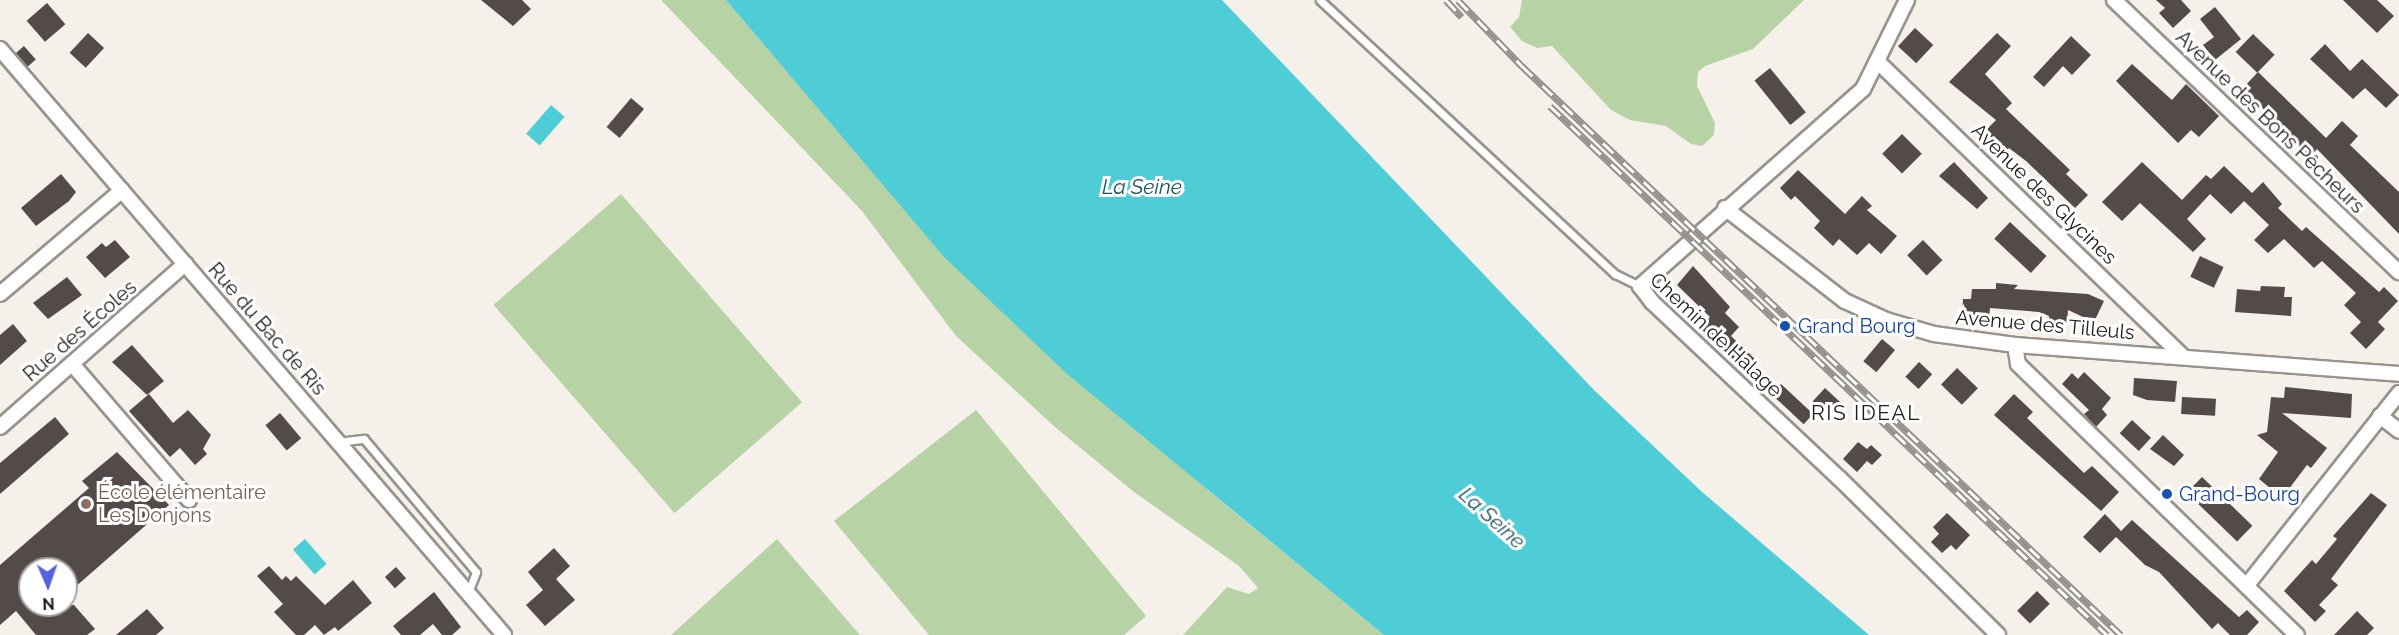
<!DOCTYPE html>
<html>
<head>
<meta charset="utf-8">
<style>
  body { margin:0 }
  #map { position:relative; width:2399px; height:635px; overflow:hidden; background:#f6f0eb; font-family:Raleway,sans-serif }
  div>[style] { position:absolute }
  .green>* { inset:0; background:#b7d3a5; transform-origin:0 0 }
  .water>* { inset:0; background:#4fcdd7; transform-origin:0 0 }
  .building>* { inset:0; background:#524b4a; transform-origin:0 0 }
  .roads { filter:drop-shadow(2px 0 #99938e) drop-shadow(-2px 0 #99938e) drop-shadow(0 2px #99938e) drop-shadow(0 -2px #99938e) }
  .lane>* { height:7px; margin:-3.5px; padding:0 3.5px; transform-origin:3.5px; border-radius:3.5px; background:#fff }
  .street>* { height:14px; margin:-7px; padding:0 7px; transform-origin:7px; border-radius:7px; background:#fff }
  .rail>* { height:7px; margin-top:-3.5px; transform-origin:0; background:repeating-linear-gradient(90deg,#fff 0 14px,#938f8b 0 28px); box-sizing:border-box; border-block:2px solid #938f8b }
  .dots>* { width:16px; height:16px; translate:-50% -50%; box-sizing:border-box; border:3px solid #fff; border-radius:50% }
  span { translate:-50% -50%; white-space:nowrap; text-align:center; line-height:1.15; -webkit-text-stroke:6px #fff; paint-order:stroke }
  .street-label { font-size:20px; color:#1d1b19 }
  .transit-label { font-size:20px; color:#164399 }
  .left { translate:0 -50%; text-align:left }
  .education-label { font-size:20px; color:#785e54 }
  .water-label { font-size:21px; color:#20565a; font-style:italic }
  .neighbourhood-label { font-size:21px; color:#1d1b19; letter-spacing:1.5px }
  .north { position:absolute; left:18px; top:557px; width:60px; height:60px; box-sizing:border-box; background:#fff; border:2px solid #a5a4a3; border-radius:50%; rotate:178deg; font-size:16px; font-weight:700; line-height:24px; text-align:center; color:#1d1b19 }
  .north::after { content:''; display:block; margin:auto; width:21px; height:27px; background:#5564da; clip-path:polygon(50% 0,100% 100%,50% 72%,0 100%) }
</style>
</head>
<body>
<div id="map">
  <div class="green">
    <div style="clip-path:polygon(661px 0,726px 0,935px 246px,1210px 492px,1384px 635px,1183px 635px,1227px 587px,1249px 594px,1258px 588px,1239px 566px,1134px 492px,1055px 427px,956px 336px,862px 211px)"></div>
    <div style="clip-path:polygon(1522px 0,1804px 0,1753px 49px,1705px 66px,1698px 72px,1697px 86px,1715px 123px,1714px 135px,1702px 146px,1691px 144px,1666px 126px,1630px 120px,1611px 110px,1552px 46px,1537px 48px,1522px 41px,1510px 27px,1519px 17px)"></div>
    <div style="left:621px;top:194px;width:276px;height:169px;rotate:49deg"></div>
    <div style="clip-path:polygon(976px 410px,1146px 616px,1124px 635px,929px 635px,834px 521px)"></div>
    <div style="clip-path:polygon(777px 539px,860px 635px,671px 635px)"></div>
  </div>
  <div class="water">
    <div style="clip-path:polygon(726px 0,1222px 0,1594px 390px,1701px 491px,1869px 635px,1384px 635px,1066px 373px,944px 257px)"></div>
    <div style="left:551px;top:105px;width:18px;height:38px;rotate:41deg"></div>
    <div style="left:305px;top:539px;width:33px;height:16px;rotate:49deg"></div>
  </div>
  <div class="building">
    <div style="clip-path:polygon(481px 0,522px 0,531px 9px,513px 26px)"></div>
    <div style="clip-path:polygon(2156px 0,2181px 0,2191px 11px,2173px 28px,2159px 13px,2165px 8px)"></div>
    <div style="clip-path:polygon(2343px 0,2377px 0,2394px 16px,2377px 33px)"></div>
    <div style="left:47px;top:3px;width:28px;height:27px;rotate:49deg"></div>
    <div style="clip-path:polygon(2215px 7px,2241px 39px,2215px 60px,2203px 45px,2214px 37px,2200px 19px)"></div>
    <div style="left:1915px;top:28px;width:25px;height:25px;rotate:43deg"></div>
    <div style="left:88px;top:33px;width:22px;height:27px;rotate:43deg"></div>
    <div style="clip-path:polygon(1997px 33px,2011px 46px,1985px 74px,2012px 103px,2006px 109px,2070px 170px,2066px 174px,2088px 195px,2075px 208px,2026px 161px,2009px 148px,2005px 152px,1989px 136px,1986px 130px,1996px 120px,1949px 82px)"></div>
    <div style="left:2253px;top:34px;width:30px;height:25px;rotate:44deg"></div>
    <div style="clip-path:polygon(2071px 36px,2091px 55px,2072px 75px,2063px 66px,2044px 87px,2033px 77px)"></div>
    <div style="clip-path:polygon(2325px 44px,2350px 71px,2362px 59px,2399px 95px,2386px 108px,2365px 88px,2353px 99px,2310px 59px)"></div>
    <div style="left:24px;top:46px;width:18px;height:11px;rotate:49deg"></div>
    <div style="clip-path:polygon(2132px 64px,2172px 100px,2186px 84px,2219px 116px,2199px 137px,2191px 130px,2178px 143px,2116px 81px)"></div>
    <div style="left:1770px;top:68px;width:57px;height:20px;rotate:51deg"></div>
    <div style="clip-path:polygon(2258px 72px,2326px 138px,2342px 121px,2358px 136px,2350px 145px,2399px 192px,2399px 234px,2317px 149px,2310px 157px,2243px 88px)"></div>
    <div style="left:631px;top:98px;width:17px;height:38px;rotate:40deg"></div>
    <div style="left:1902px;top:134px;width:28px;height:28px;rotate:45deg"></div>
    <div style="clip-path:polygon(1954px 162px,1988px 198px,1977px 209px,1939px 176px)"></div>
    <div style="clip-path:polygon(2142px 162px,2182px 200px,2206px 175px,2211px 179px,2224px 166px,2252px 193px,2263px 182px,2282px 204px,2278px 208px,2302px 231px,2306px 227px,2379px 292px,2384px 287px,2398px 301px,2378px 322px,2385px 329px,2366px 349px,2350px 333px,2361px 322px,2344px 305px,2356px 293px,2322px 261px,2314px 268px,2284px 239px,2268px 253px,2254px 240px,2269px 225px,2244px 201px,2231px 214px,2210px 194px,2187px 219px,2206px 239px,2193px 252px,2140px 203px,2122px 221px,2102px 202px)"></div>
    <div style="clip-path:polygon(1798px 170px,1845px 214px,1862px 196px,1872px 206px,1867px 210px,1897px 236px,1881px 254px,1869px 243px,1857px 255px,1839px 239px,1833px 246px,1814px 228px,1820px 221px,1795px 196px,1791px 200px,1780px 188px)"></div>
    <div style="clip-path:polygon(61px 174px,76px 192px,69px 201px,36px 226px,21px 208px)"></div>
    <div style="left:2010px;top:222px;width:50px;height:23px;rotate:43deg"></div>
    <div style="clip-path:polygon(115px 240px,130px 257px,105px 278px,86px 257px,102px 243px,106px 247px)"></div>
    <div style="left:1923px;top:240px;width:28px;height:22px;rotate:46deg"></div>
    <div style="left:2200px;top:256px;width:26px;height:23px;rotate:25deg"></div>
    <div style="clip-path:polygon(1693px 266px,1730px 307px,1725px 313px,1739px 327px,1731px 336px,1759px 363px,1749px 374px,1699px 327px,1710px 317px,1677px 285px)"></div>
    <div style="clip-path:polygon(67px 277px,82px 295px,48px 319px,33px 303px)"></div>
    <div style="clip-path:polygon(1996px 283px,2018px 285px,2014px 289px,2088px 294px,2104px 301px,2094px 322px,2068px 310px,2067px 324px,2049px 322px,2049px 316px,2039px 312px,1990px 308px,1989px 319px,1962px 317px,1963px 299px,1971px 299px,1972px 289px,1996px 289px)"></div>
    <div style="clip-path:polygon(2261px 286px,2285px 287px,2284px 297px,2292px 297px,2291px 316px,2235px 312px,2237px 289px,2260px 291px)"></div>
    <div style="clip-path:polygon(13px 324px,27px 341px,0 365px,0 335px)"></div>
    <div style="left:1882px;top:339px;width:17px;height:29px;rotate:40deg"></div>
    <div style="clip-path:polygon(132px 345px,164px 381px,147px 395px,112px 362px)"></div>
    <div style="left:1919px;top:362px;width:18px;height:20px;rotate:43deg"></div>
    <div style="left:1957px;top:368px;width:29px;height:23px;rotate:44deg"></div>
    <div style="clip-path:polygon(2084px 372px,2111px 398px,2102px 409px,2107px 415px,2096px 427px,2084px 414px,2089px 410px,2062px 384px,2072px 373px,2078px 379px)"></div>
    <div style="clip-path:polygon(2134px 378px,2177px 381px,2175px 402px,2147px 400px,2133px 395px)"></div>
    <div style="left:1781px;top:384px;width:44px;height:14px;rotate:43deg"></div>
    <div style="clip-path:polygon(2285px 387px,2352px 394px,2351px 418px,2282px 413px,2327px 448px,2311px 468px,2307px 465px,2282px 498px,2259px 479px,2278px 452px,2257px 435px,2267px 432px,2271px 397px,2284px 398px)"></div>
    <div style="left:1825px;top:388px;width:21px;height:18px;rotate:43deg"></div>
    <div style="clip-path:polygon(149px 394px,173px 423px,188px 410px,211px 435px,203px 449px,207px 454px,195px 465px,180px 448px,170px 457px,129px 411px)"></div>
    <div style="clip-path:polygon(2014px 394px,2033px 412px,2027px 418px,2084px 473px,2092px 466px,2119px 492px,2101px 511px,1994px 415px)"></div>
    <div style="left:2182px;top:397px;width:34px;height:17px;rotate:3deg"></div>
    <div style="left:280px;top:413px;width:33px;height:19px;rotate:50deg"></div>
    <div style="clip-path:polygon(55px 417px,69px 434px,0 494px,0 463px)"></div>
    <div style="left:2132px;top:420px;width:26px;height:18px;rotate:43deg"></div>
    <div style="clip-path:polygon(2163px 435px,2184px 455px,2174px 466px,2150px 449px)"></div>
    <div style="clip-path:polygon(1858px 442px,1867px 449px,1871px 445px,1882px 455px,1872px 465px,1867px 461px,1857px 472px,1843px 459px)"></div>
    <div style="clip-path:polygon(117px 452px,169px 505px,66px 595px,66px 569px,30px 569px,30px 605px,74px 605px,95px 629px,87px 635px,36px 635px,16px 611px,0 625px,0 565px,89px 488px,82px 481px)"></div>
    <div style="left:2202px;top:477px;width:70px;height:22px;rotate:44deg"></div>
    <div style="clip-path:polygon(2371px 493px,2387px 505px,2331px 579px,2338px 585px,2319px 605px,2326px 611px,2315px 622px,2284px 591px,2312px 560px,2316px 564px,2337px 539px,2333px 536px)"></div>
    <div style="clip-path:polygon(1947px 513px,1970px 535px,1956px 550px,1951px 545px,1942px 553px,1931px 542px,1939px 534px,1933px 527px)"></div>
    <div style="clip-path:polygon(2105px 514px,2121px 531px,2132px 520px,2239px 617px,2247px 610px,2259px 622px,2247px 635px,2230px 635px,2218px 623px,2212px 629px,2159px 572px,2145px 565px,2116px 537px,2100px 553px,2083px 537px)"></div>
    <div style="clip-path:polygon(554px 548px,570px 566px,556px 579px,575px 600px,545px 626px,526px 605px,543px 590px,528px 572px)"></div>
    <div style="clip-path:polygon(269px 566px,282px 580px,286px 576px,291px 581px,296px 576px,325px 605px,353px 580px,372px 603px,338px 631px,335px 627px,324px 635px,315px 625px,304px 635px,296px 635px,274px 612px,283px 604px,257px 576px)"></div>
    <div style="left:396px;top:567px;width:15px;height:15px;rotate:48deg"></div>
    <div style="left:2037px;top:591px;width:18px;height:28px;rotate:45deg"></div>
    <div style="clip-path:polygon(434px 592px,461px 627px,452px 635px,442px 635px,433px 624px,420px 635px,401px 635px,393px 626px)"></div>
    <div style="clip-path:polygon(147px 609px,164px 628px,156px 635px,116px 635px)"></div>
    <div style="clip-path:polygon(2357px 611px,2374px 628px,2367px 635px,2334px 635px)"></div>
  </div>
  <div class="roads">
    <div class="lane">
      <div style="left:1320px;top:0;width:403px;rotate:42.9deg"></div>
      <div style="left:1615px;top:274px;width:28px;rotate:26deg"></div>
      <div style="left:338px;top:442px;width:26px;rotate:-7deg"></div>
      <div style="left:364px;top:439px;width:174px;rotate:49.9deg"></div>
      <div style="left:476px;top:572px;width:22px;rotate:111deg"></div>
    </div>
    <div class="street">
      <div style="left:1907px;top:0;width:99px;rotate:116.3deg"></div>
      <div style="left:1863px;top:89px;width:298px;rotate:138.5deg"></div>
      <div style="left:1640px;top:286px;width:20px;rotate:53deg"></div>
      <div style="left:1652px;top:302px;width:258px;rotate:43.3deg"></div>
      <div style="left:1840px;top:479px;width:222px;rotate:44.6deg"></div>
      <div style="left:2114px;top:0;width:394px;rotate:43.7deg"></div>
      <div style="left:0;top:49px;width:773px;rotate:49.3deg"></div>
      <div style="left:1877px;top:61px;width:426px;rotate:44deg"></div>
      <div style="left:1725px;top:208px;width:152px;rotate:37.8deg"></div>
      <div style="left:1845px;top:301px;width:45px;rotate:24.9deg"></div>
      <div style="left:1886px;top:320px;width:50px;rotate:16.3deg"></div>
      <div style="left:1934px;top:334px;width:82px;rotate:7.7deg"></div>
      <div style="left:2015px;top:345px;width:385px;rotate:4.3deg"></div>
      <div style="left:0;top:294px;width:160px;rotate:-40.4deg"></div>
      <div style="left:2015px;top:345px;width:19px;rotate:81deg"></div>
      <div style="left:2018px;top:364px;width:389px;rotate:44.2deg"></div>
      <div style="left:73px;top:365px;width:178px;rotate:49.3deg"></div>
      <div style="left:2380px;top:416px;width:24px;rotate:38deg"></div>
      <div style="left:0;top:427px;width:247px;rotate:-41.4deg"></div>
      <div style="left:2247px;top:585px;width:245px;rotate:-51.6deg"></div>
    </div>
  </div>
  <div class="rail">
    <div style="left:1446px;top:0;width:23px;rotate:47deg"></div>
    <div style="left:1458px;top:0;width:92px;rotate:45.9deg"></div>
    <div style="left:1522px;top:66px;width:826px;rotate:43.53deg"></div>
    <div style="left:1550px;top:106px;width:768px;rotate:43.52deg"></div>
  </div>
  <div class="dots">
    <div style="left:1785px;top:326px;background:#1a4fb4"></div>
    <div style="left:2167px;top:494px;background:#1a4fb4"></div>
    <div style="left:86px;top:504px;background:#8d6e63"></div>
  </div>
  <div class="street-label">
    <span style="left:2270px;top:122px;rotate:44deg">Avenue des Bons Pêcheurs</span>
    <span style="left:2044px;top:194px;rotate:44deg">Avenue des Glycines</span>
    <span style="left:2045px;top:325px;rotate:5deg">Avenue des Tilleuls</span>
    <span style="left:267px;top:329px;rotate:49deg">Rue du Bac de Ris</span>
    <span style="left:80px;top:331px;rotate:-41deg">Rue des Écoles</span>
    <span style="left:1716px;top:335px;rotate:43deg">Chemin de Halage</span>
  </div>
  <div class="transit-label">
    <span class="left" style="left:1798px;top:326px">Grand Bourg</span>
    <span class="left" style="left:2179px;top:494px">Grand-Bourg</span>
  </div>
  <div class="education-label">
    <span class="left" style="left:98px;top:504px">École élémentaire<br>Les Donjons</span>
  </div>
  <div class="water-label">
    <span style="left:1142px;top:187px">La Seine</span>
    <span style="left:1492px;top:518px;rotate:42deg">La Seine</span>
  </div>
  <div class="neighbourhood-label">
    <span style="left:1866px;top:413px">RIS IDEAL</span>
  </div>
  <div class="north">N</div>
</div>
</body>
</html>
